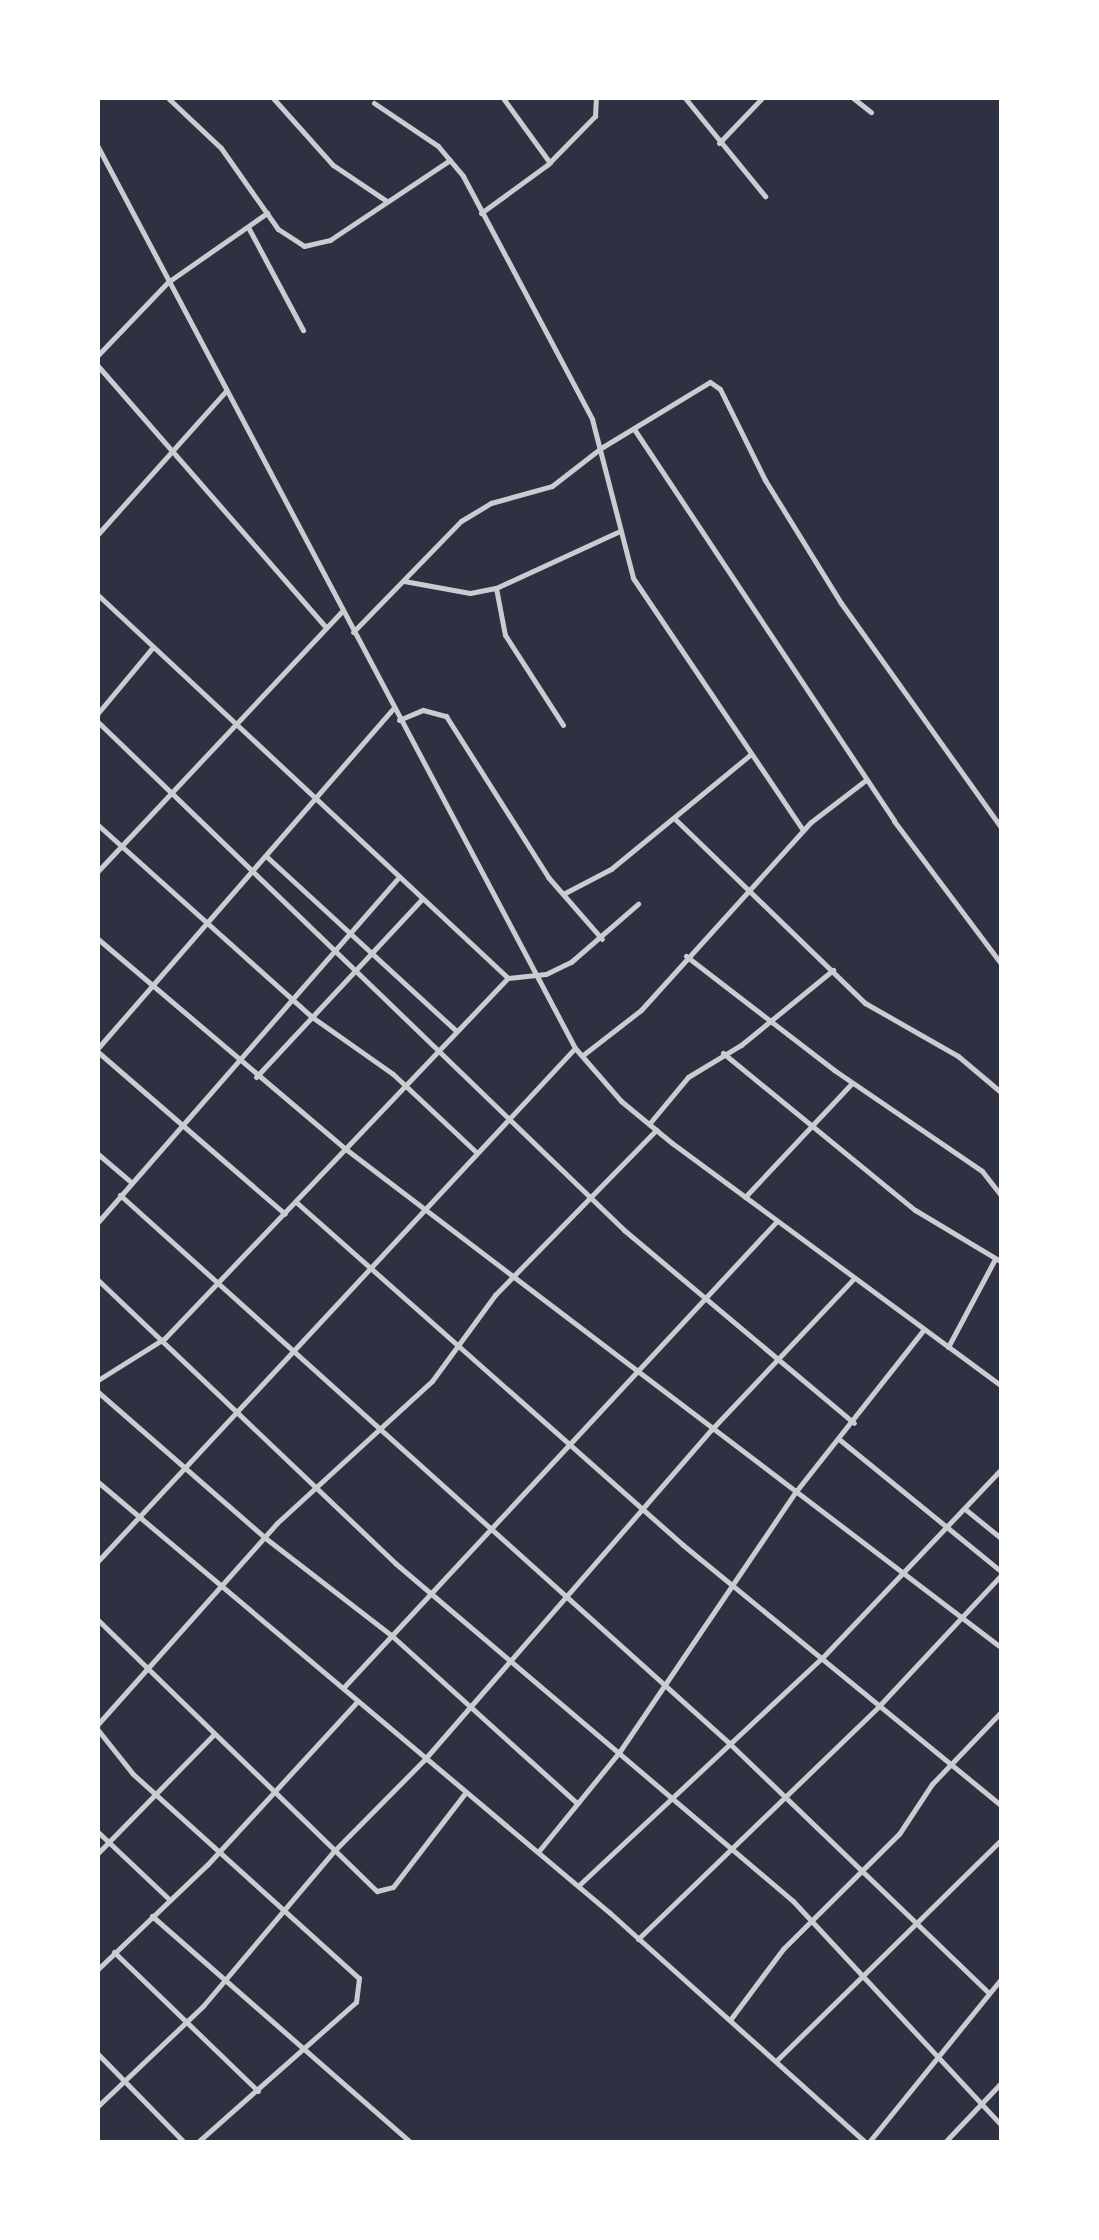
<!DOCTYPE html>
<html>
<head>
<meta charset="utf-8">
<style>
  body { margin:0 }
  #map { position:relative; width:1099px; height:2240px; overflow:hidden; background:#2d3142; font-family:"IBM Plex Sans",sans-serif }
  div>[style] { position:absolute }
  .minor>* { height:5px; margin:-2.5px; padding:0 2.5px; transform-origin:2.5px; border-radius:2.5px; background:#caccd0 }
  span { translate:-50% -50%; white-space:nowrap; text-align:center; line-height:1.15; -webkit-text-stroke:8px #fff; paint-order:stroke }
  .frame { position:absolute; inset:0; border:100px solid #fff; pointer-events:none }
</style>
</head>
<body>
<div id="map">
  <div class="minor">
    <div style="left:168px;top:98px;width:73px;rotate:43.3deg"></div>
    <div style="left:221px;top:148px;width:99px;rotate:54.9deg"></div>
    <div style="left:278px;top:229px;width:31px;rotate:33deg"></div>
    <div style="left:304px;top:246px;width:27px;rotate:-13deg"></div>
    <div style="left:330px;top:240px;width:144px;rotate:-33.7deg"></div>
    <div style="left:273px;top:98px;width:90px;rotate:48.2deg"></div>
    <div style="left:333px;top:165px;width:63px;rotate:33.9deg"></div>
    <div style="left:503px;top:98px;width:80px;rotate:54.1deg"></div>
    <div style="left:685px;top:98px;width:127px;rotate:50.8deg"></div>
    <div style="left:853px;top:98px;width:23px;rotate:38deg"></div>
    <div style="left:374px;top:103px;width:77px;rotate:33.9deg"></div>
    <div style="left:438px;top:146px;width:39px;rotate:50deg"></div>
    <div style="left:463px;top:176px;width:275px;rotate:62deg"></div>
    <div style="left:592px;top:419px;width:164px;rotate:75.5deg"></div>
    <div style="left:633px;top:578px;width:304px;rotate:56deg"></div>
    <div style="left:719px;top:143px;width:62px;rotate:-46.3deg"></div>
    <div style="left:98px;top:147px;width:1019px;rotate:62.1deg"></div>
    <div style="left:575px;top:1048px;width:70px;rotate:49deg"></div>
    <div style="left:621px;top:1101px;width:66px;rotate:39.5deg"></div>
    <div style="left:672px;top:1143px;width:410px;rotate:36.4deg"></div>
    <div style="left:481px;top:213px;width:82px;rotate:-36deg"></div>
    <div style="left:547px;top:165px;width:69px;rotate:-45.6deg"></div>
    <div style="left:595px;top:116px;width:18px;rotate:-87deg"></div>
    <div style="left:248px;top:227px;width:117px;rotate:61.9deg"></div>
    <div style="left:98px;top:355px;width:101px;rotate:-46.2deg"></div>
    <div style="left:168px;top:282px;width:121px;rotate:-34.9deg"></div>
    <div style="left:98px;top:366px;width:347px;rotate:48.9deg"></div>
    <div style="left:634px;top:429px;width:470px;rotate:56.4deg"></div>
    <div style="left:894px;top:821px;width:180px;rotate:53.1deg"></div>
    <div style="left:98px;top:534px;width:192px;rotate:-48.2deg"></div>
    <div style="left:404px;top:581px;width:67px;rotate:10.3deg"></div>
    <div style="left:470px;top:593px;width:26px;rotate:-11deg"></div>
    <div style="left:496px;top:588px;width:134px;rotate:-24.7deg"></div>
    <div style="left:496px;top:588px;width:48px;rotate:79.2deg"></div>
    <div style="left:505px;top:635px;width:107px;rotate:57.2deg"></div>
    <div style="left:98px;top:595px;width:561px;rotate:43.05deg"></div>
    <div style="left:353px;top:632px;width:155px;rotate:-45.8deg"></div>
    <div style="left:461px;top:521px;width:35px;rotate:-31deg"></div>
    <div style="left:491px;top:503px;width:63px;rotate:-15.6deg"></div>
    <div style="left:552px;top:486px;width:62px;rotate:-37.8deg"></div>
    <div style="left:601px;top:448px;width:127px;rotate:-31.2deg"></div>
    <div style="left:710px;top:382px;width:12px;rotate:35deg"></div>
    <div style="left:720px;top:389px;width:102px;rotate:63.7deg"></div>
    <div style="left:765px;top:480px;width:145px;rotate:58.3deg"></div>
    <div style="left:841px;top:603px;width:277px;rotate:54.5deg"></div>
    <div style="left:98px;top:713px;width:86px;rotate:-50.2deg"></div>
    <div style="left:399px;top:720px;width:26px;rotate:-23deg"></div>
    <div style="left:423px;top:710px;width:24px;rotate:15deg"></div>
    <div style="left:446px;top:716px;width:191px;rotate:57.6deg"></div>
    <div style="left:548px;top:877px;width:82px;rotate:48.9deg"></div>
    <div style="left:98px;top:722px;width:731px;rotate:44deg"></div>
    <div style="left:624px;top:1230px;width:300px;rotate:40deg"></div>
    <div style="left:674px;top:818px;width:266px;rotate:44.1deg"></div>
    <div style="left:865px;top:1003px;width:107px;rotate:29.7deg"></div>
    <div style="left:958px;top:1056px;width:57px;rotate:40.1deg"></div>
    <div style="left:98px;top:825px;width:288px;rotate:41.9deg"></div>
    <div style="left:312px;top:1017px;width:99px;rotate:35.1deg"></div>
    <div style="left:393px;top:1074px;width:115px;rotate:43.2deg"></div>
    <div style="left:266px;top:856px;width:257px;rotate:42.6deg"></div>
    <div style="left:98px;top:871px;width:357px;rotate:-46.8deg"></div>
    <div style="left:563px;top:894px;width:54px;rotate:-27.5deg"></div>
    <div style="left:611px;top:869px;width:181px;rotate:-39.4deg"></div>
    <div style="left:98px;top:939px;width:326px;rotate:40.3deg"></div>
    <div style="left:347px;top:1150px;width:823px;rotate:37.25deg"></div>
    <div style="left:686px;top:956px;width:187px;rotate:37.6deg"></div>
    <div style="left:834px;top:1070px;width:179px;rotate:34.3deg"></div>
    <div style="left:982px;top:1171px;width:33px;rotate:52deg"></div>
    <div style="left:98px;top:1048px;width:449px;rotate:-49deg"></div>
    <div style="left:98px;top:1052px;width:247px;rotate:40.9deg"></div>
    <div style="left:723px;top:1053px;width:248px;rotate:39.3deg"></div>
    <div style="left:915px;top:1210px;width:101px;rotate:30.9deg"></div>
    <div style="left:583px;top:1055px;width:73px;rotate:-37.8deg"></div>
    <div style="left:641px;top:1010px;width:253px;rotate:-47.9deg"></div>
    <div style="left:811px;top:822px;width:69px;rotate:-37.4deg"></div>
    <div style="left:256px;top:1077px;width:242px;rotate:-47deg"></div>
    <div style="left:649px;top:1124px;width:61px;rotate:-50.3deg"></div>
    <div style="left:688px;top:1077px;width:62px;rotate:-31.1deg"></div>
    <div style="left:741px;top:1045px;width:119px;rotate:-39.2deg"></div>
    <div style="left:98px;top:1154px;width:43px;rotate:40.3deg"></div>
    <div style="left:120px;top:1195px;width:818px;rotate:41.98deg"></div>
    <div style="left:728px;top:1742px;width:362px;rotate:43.9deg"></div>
    <div style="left:745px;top:1197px;width:156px;rotate:-46.8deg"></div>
    <div style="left:296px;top:1202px;width:517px;rotate:41.55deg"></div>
    <div style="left:683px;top:1545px;width:412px;rotate:39.3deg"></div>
    <div style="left:98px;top:1222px;width:456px;rotate:-48.9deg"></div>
    <div style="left:98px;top:1280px;width:410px;rotate:43.6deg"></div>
    <div style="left:395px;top:1563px;width:522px;rotate:40.34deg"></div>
    <div style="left:793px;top:1901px;width:307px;rotate:47.1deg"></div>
    <div style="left:948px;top:1347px;width:100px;rotate:-61.9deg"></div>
    <div style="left:98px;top:1380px;width:79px;rotate:-32.1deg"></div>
    <div style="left:165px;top:1338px;width:497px;rotate:-46.4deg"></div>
    <div style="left:508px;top:978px;width:38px;rotate:-6deg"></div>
    <div style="left:546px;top:974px;width:28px;rotate:-26deg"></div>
    <div style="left:571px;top:962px;width:89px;rotate:-40.9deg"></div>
    <div style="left:98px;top:1392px;width:220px;rotate:41.1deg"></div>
    <div style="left:264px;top:1537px;width:160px;rotate:37.7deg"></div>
    <div style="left:391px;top:1635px;width:251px;rotate:42.1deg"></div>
    <div style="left:840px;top:1440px;width:209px;rotate:39.2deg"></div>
    <div style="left:98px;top:1482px;width:669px;rotate:40.09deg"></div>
    <div style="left:610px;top:1913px;width:343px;rotate:41.9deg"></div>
    <div style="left:965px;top:1509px;width:48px;rotate:39deg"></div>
    <div style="left:98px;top:1561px;width:700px;rotate:-47.08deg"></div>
    <div style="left:98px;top:1620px;width:389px;rotate:44.2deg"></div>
    <div style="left:377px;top:1891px;width:16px;rotate:-14deg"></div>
    <div style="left:393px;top:1887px;width:118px;rotate:-52.5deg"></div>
    <div style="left:343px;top:1688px;width:636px;rotate:-47.1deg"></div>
    <div style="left:98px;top:1724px;width:269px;rotate:-48.3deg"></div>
    <div style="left:277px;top:1523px;width:210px;rotate:-42.5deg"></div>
    <div style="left:432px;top:1381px;width:107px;rotate:-53.8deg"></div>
    <div style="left:495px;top:1295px;width:231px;rotate:-45.7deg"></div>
    <div style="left:98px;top:1730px;width:56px;rotate:51.5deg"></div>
    <div style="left:133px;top:1774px;width:304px;rotate:42.1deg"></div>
    <div style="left:359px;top:1978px;width:24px;rotate:97deg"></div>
    <div style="left:356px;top:2002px;width:211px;rotate:138.5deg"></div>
    <div style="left:98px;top:1832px;width:99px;rotate:43.4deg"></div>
    <div style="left:538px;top:1852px;width:130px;rotate:-50.9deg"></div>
    <div style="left:620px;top:1751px;width:315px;rotate:-55.9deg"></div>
    <div style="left:797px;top:1490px;width:205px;rotate:-51.7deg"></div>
    <div style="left:98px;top:1853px;width:166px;rotate:-45.7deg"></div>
    <div style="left:578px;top:1886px;width:333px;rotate:-43.1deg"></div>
    <div style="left:821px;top:1659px;width:263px;rotate:-46.5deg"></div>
    <div style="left:152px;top:1916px;width:343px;rotate:41.2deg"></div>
    <div style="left:638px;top:1939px;width:335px;rotate:-44deg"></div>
    <div style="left:879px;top:1706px;width:180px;rotate:-47deg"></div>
    <div style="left:114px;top:1952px;width:200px;rotate:44deg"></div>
    <div style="left:98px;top:1969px;width:151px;rotate:-43.7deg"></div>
    <div style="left:207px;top:1865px;width:220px;rotate:-47.4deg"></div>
    <div style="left:730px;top:2020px;width:89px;rotate:-53.3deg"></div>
    <div style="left:783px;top:1949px;width:163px;rotate:-44.8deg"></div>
    <div style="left:899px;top:1834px;width:60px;rotate:-56.6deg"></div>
    <div style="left:932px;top:1784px;width:101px;rotate:-46.2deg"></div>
    <div style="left:98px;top:2054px;width:123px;rotate:45.7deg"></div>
    <div style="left:777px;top:2060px;width:315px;rotate:-44.5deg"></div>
    <div style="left:98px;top:2106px;width:145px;rotate:-43.6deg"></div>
    <div style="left:203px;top:2006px;width:202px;rotate:-49.8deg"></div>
    <div style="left:333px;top:1852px;width:129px;rotate:-45.3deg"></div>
    <div style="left:424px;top:1760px;width:437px;rotate:-49deg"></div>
    <div style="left:711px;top:1430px;width:209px;rotate:-46.7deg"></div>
    <div style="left:869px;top:2142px;width:211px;rotate:-51deg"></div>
    <div style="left:945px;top:2142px;width:83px;rotate:-46.5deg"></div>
  </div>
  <div class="frame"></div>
</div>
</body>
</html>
